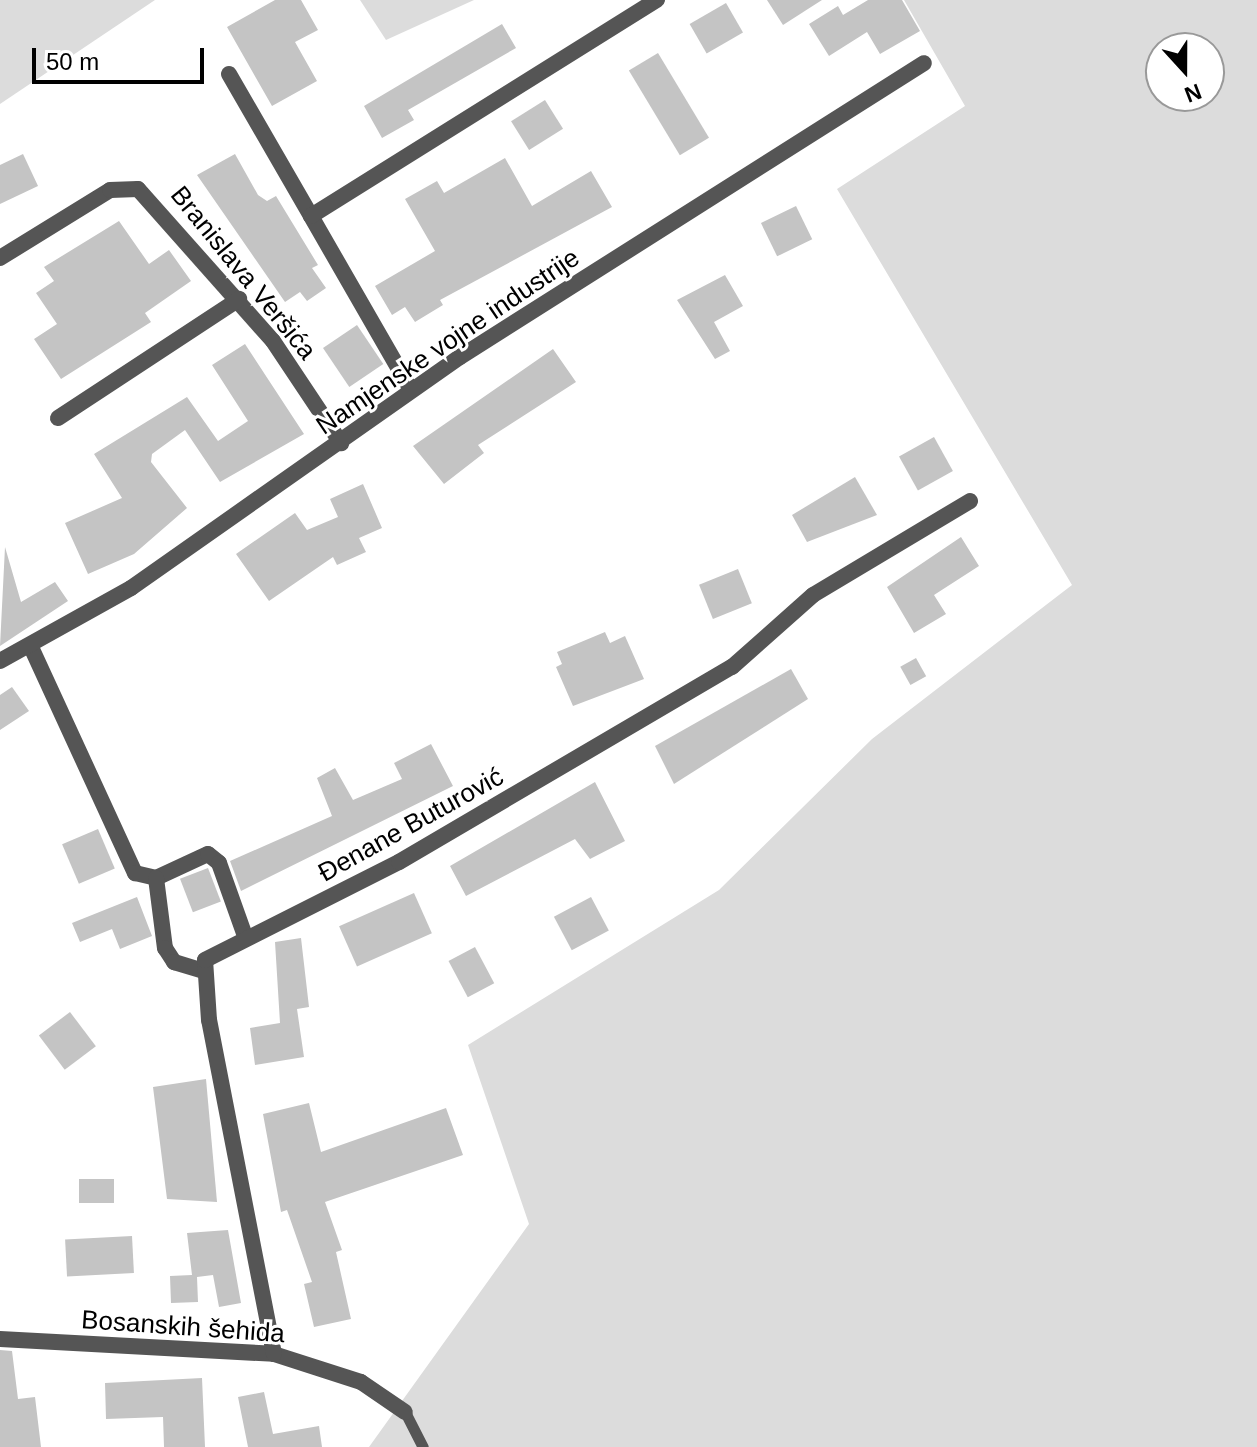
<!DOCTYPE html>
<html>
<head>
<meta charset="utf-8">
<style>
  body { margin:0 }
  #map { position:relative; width:1257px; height:1447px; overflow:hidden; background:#fff; font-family:Arial,sans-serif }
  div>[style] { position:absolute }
  .green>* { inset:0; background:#dcdcdc }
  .building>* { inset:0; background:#c4c4c4; transform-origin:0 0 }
  .service>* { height:11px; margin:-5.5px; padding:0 5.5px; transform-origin:5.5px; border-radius:5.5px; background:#555 }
  .minor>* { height:16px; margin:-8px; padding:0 8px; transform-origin:8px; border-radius:8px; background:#555 }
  span { translate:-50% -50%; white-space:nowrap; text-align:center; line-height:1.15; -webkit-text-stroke:6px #fff; paint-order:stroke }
  .street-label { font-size:26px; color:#000 }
  .north { position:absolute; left:1145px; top:32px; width:80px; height:80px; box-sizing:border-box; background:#fff; border:2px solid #999; border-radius:50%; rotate:159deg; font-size:22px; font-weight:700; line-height:32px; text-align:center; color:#000 }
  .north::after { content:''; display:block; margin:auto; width:28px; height:36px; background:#000; clip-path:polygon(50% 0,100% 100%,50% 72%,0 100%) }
  .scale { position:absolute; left:32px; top:48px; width:172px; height:36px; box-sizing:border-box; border:4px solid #000; border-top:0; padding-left:10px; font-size:24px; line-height:28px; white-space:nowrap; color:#000; -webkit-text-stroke:6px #fff; paint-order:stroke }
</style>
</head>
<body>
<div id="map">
  <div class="green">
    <div style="clip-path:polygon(0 0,155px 0,0 104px)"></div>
    <div style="clip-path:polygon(360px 0,474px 0,386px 40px)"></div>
    <div style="clip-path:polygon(evenodd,904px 0,1257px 0,1257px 1447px,369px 1447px,529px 1224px,468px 1045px,719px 890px,872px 739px,1072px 585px,837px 189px,965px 106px,904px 0,1161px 48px,1209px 48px,1209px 96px,1161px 96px,1161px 48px)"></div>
  </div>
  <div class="building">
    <div style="clip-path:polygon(275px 0,301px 0,318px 30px,295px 42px,317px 81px,272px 106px,227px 27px)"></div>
    <div style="clip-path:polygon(767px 0,822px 0,783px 25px)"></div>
    <div style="clip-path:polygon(868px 0,902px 0,920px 31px,880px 54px,867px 32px,829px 56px,809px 24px,838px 6px,843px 15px)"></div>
    <div style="left:726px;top:3px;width:34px;height:42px;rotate:60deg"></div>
    <div style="clip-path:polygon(502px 24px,516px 48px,408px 110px,414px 120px,382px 138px,364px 106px)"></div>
    <div style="left:658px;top:53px;width:99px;height:34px;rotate:59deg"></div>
    <div style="left:545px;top:100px;width:34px;height:40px;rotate:58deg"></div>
    <div style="clip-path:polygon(23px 154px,38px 186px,0 204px,0 165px)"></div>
    <div style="clip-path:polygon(235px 154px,258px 195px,267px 201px,276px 196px,318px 265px,312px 268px,326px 288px,307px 301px,300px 292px,285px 302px,197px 175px)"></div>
    <div style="clip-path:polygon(505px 158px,532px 206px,591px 171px,612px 207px,440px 300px,443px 305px,415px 322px,405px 307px,392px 315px,375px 286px,435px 251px,405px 199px,437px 181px,444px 193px)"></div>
    <div style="left:796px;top:206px;width:37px;height:39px;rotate:64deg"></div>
    <div style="clip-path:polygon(119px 221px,149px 264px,169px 250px,191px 281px,145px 313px,151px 322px,61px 379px,34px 339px,57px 324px,36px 293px,54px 281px,44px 267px)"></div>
    <div style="clip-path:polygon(725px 275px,743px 306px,714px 322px,730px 351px,715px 359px,677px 300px)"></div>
    <div style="left:357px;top:325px;width:47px;height:41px;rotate:56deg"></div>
    <div style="clip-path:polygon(245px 344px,304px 434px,220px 482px,185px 430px,152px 454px,151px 462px,187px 508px,134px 554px,88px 574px,65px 523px,122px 498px,94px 454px,187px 397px,218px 441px,248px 421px,212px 365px)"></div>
    <div style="clip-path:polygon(553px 349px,576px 382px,478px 445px,484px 453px,444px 484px,413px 446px)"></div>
    <div style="left:934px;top:437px;width:39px;height:40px;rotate:61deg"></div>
    <div style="clip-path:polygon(855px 477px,877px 515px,807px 542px,792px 515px)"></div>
    <div style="clip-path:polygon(363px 484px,382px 528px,359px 538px,366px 552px,337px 565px,333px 557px,269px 601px,236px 554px,295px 513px,307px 530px,338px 517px,330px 499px)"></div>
    <div style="clip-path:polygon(961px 537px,979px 566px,934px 595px,946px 614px,914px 633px,887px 587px)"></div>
    <div style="clip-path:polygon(5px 547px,21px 602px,55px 582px,68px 601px,0 646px)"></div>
    <div style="left:738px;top:569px;width:37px;height:42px;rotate:68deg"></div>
    <div style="clip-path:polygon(605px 632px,610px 643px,625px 636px,644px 679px,573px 706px,556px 667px,562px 664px,557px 652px)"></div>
    <div style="left:916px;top:658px;width:21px;height:18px;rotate:61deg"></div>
    <div style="clip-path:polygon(791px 669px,808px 699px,674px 784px,655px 746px)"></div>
    <div style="clip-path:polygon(12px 687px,29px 711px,0 730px,0 695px)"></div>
    <div style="clip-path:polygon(431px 744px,453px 786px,241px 891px,230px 861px,332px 816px,317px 778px,335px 768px,353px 800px,402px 779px,394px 763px)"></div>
    <div style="clip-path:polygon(595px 782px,625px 841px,590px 859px,575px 839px,466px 896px,450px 866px)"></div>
    <div style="left:98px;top:829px;width:43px;height:39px;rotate:67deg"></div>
    <div style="left:208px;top:868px;width:36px;height:30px;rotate:69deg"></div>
    <div style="left:414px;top:893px;width:44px;height:82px;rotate:66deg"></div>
    <div style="clip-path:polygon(137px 897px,152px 936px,120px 949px,112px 929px,80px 942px,72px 923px)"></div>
    <div style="left:591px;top:897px;width:38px;height:42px;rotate:62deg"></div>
    <div style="clip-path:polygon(301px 938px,309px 1007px,297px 1009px,304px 1057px,255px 1065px,250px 1028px,280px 1023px,275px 942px)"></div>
    <div style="left:475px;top:947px;width:41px;height:30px;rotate:62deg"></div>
    <div style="left:70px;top:1012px;width:43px;height:39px;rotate:53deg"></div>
    <div style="clip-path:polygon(206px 1079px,217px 1202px,167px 1199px,153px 1087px)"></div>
    <div style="clip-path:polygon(309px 1103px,321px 1152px,446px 1108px,463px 1155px,325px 1202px,342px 1250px,336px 1252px,351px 1319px,314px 1327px,304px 1284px,312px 1282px,287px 1210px,281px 1212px,263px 1114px)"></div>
    <div style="left:114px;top:1179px;width:24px;height:35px;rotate:90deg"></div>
    <div style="clip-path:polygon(228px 1230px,241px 1303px,219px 1307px,213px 1275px,197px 1277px,198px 1302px,171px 1303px,170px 1276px,192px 1275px,187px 1233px)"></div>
    <div style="left:132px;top:1236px;width:37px;height:67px;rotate:87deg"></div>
    <div style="clip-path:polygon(0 1350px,12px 1351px,18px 1399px,35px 1397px,41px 1447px,0 1447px)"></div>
    <div style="clip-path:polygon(202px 1378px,205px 1447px,164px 1447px,163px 1417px,106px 1419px,105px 1383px)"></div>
    <div style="clip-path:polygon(264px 1392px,273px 1434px,319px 1426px,322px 1447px,248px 1447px,238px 1397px)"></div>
  </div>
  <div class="service">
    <div style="left:405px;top:1412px;width:39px;rotate:63deg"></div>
  </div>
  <div class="minor">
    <div style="left:229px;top:74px;width:164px;rotate:60deg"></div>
    <div style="left:0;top:258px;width:129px;rotate:-31.7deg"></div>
    <div style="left:110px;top:190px;width:28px;rotate:-2deg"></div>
    <div style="left:138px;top:189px;width:203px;rotate:48.4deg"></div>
    <div style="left:273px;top:341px;width:123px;rotate:56.3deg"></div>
    <div style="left:411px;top:390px;width:201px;rotate:-119.9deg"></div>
    <div style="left:311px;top:216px;width:408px;rotate:-32deg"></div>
    <div style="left:58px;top:418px;width:217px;rotate:-33.3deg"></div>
    <div style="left:31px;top:647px;width:249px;rotate:65.3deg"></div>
    <div style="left:135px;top:873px;width:22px;rotate:13deg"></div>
    <div style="left:156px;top:878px;width:57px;rotate:-24.8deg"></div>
    <div style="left:208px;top:854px;width:14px;rotate:39deg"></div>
    <div style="left:219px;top:863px;width:77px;rotate:70.4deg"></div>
    <div style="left:0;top:661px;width:150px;rotate:-29.1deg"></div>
    <div style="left:131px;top:588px;width:402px;rotate:-35.1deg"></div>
    <div style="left:460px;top:357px;width:549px;rotate:-32.36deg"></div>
    <div style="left:156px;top:878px;width:71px;rotate:82.7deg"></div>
    <div style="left:165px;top:948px;width:17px;rotate:57deg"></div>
    <div style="left:174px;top:962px;width:28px;rotate:17deg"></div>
    <div style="left:0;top:1339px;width:274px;rotate:3.1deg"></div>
    <div style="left:274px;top:1354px;width:91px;rotate:17.8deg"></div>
    <div style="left:361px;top:1382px;width:53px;rotate:34.3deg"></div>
    <div style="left:274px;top:1354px;width:340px;rotate:-101deg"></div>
    <div style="left:209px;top:1020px;width:60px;rotate:-93.8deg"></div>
    <div style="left:205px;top:960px;width:217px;rotate:-26.8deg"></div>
    <div style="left:399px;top:862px;width:386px;rotate:-30.4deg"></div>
    <div style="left:732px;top:667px;width:108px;rotate:-41.6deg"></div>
    <div style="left:813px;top:595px;width:183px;rotate:-30.9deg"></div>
  </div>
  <div class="street-label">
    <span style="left:243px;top:273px;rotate:51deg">Branislava Veršića</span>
    <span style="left:448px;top:342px;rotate:-34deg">Namjenske vojne industrije</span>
    <span style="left:411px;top:825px;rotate:-29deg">Đenane Buturović</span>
    <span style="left:183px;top:1327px;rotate:4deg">Bosanskih šehida</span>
  </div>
  <div class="north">N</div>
  <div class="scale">50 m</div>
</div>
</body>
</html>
